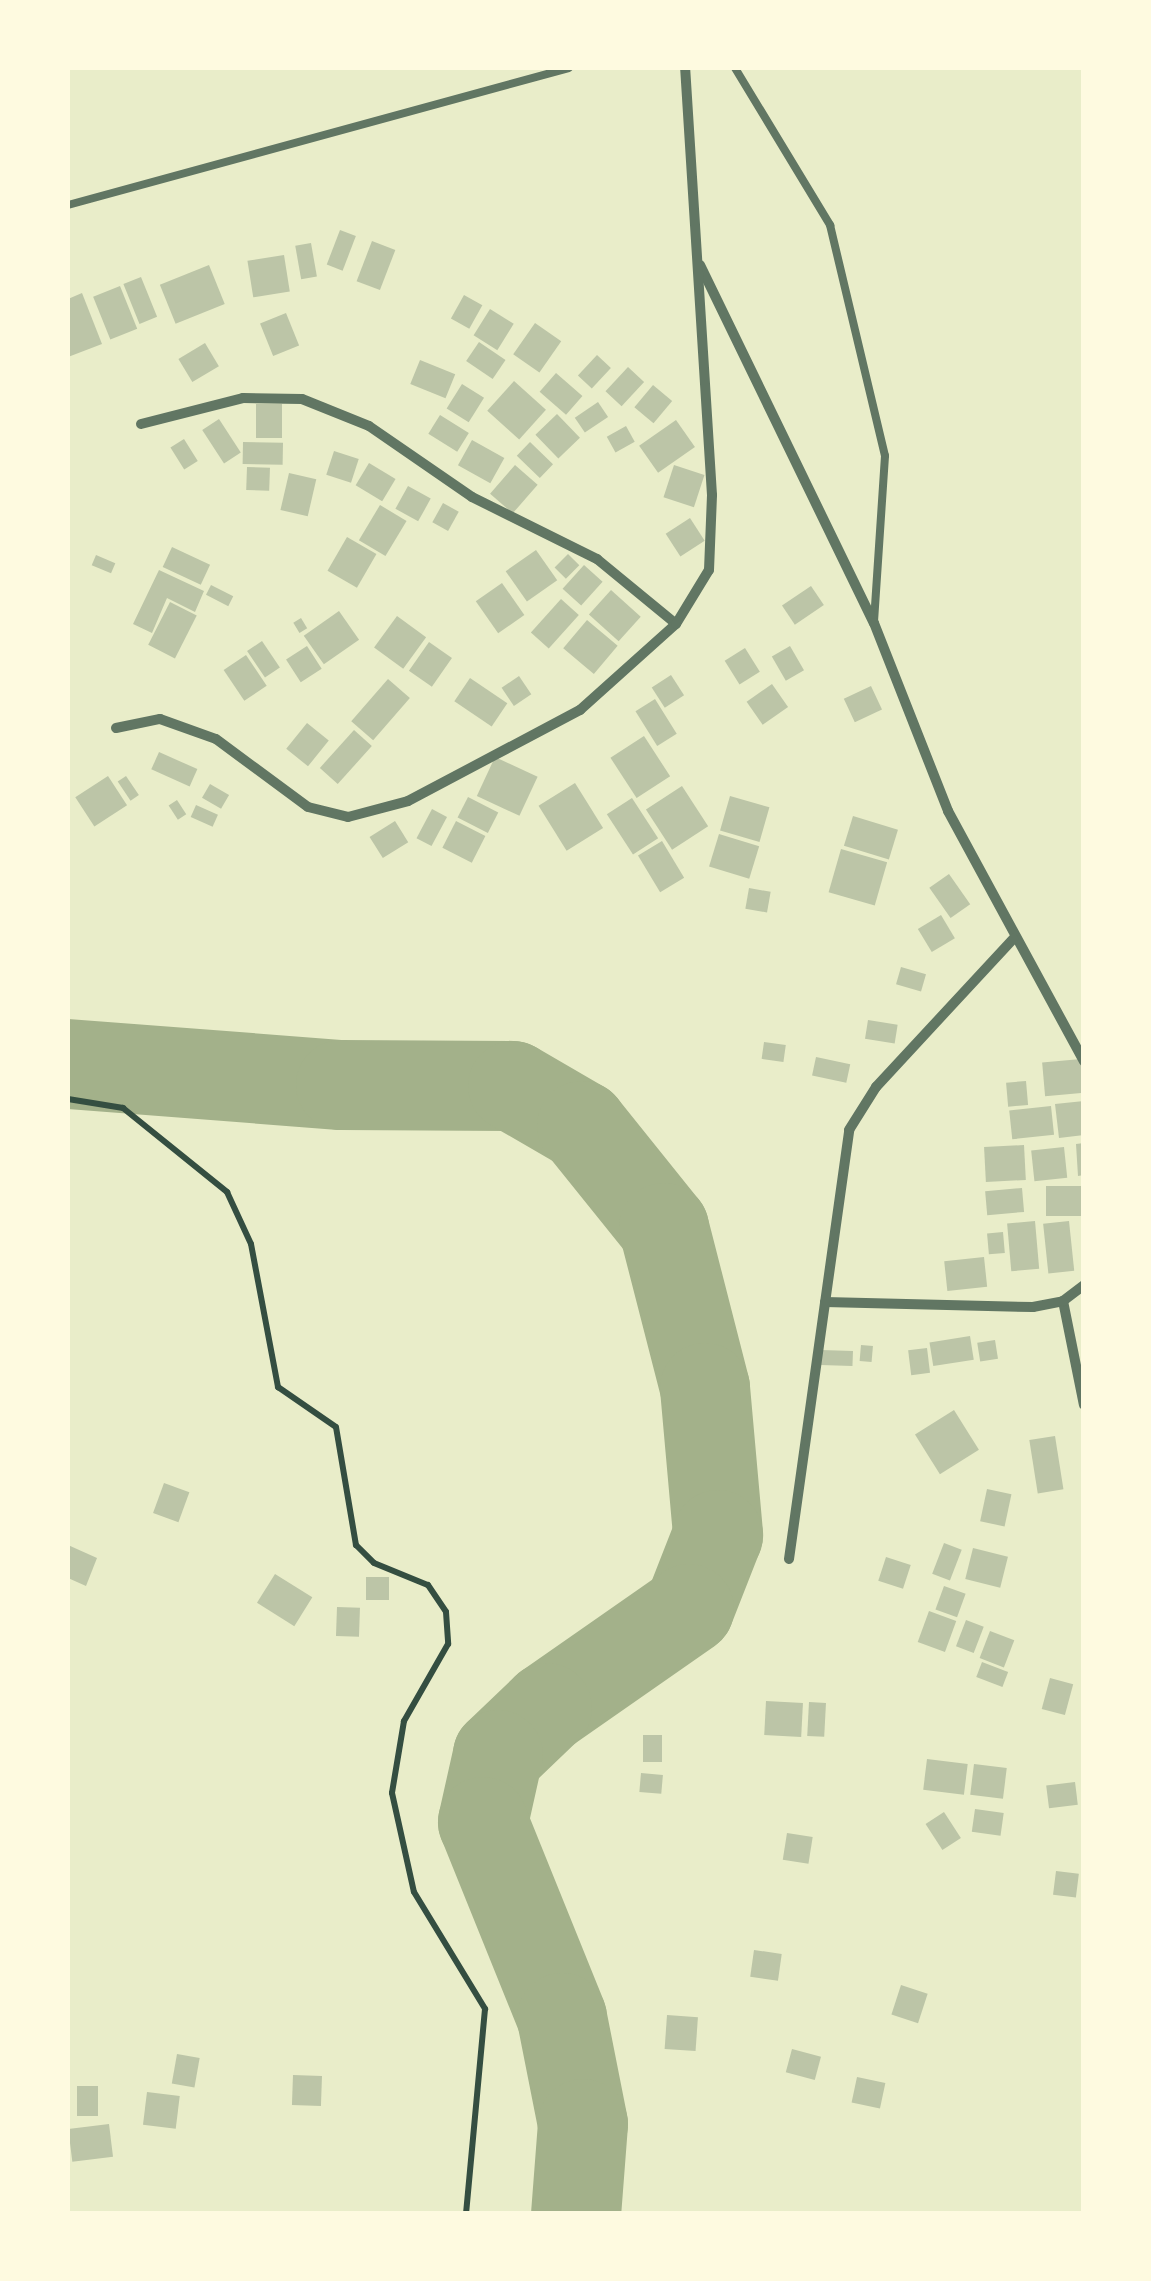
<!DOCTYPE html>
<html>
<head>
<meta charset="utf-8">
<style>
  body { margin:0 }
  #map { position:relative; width:1151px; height:2281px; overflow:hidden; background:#e9edc9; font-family:"Noto Sans",sans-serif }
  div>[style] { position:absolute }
  .river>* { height:90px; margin:-45px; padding:0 45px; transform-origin:45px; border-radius:45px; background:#a3b18a }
  .building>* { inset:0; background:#bcc5a7; transform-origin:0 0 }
  .path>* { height:6px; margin:-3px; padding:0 3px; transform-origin:3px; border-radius:3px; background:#344e41 }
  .service>* { height:8px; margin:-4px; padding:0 4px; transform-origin:4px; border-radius:4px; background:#617663 }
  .minor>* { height:10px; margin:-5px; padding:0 5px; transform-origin:5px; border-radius:5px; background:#617663 }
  span { translate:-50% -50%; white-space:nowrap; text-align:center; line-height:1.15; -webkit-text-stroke:8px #fefae0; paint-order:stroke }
  .frame { position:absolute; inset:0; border:70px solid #fefae0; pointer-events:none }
</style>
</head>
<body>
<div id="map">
  <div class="river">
    <div style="left:68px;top:1064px;width:274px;rotate:4.4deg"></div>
    <div style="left:341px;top:1085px;width:172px;rotate:0.3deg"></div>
    <div style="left:513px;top:1086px;width:80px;rotate:30.1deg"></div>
    <div style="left:582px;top:1126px;width:131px;rotate:51.2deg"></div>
    <div style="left:664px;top:1228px;width:165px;rotate:75.6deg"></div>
    <div style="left:705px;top:1388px;width:148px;rotate:84.9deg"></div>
    <div style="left:718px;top:1535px;width:79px;rotate:111.4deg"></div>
    <div style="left:689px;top:1609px;width:173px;rotate:145.1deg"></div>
    <div style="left:547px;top:1708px;width:68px;rotate:136.2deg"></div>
    <div style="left:498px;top:1755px;width:69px;rotate:102.6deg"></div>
    <div style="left:483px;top:1822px;width:211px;rotate:68deg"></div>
    <div style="left:562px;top:2018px;width:108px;rotate:78.8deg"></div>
    <div style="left:583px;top:2124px;width:90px;rotate:94.4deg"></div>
  </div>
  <div class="building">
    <div style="left:340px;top:230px;width:17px;height:37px;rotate:21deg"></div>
    <div style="left:372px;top:241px;width:25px;height:43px;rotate:21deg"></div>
    <div style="left:311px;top:243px;width:34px;height:16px;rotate:80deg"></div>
    <div style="left:284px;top:255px;width:37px;height:37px;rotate:81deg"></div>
    <div style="left:209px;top:265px;width:42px;height:53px;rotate:68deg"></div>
    <div style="left:141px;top:277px;width:43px;height:19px;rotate:68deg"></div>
    <div style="left:120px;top:286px;width:46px;height:29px;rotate:68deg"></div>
    <div style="clip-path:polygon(82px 293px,102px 344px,68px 357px,68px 299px)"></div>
    <div style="left:464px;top:295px;width:21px;height:27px;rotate:29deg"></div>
    <div style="left:490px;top:309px;width:28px;height:31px;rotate:32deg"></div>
    <div style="left:286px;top:313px;width:35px;height:28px;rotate:68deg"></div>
    <div style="left:535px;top:323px;width:32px;height:38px;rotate:35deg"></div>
    <div style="left:479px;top:342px;width:32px;height:23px;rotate:34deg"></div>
    <div style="left:205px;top:343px;width:27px;height:31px;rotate:59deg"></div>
    <div style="left:597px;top:355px;width:19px;height:28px;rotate:43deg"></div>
    <div style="left:420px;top:360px;width:38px;height:26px;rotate:22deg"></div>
    <div style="left:628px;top:367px;width:22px;height:33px;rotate:43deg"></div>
    <div style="left:556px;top:373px;width:35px;height:25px;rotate:41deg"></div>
    <div style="left:514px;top:381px;width:43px;height:40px;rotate:42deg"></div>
    <div style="left:462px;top:384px;width:26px;height:29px;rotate:32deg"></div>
    <div style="left:653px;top:385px;width:25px;height:29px;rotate:40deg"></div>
    <div style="left:598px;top:402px;width:18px;height:28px;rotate:56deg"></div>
    <div style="left:256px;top:404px;width:26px;height:34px"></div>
    <div style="left:557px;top:414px;width:33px;height:30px;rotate:46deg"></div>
    <div style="left:440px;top:415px;width:34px;height:22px;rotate:32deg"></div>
    <div style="left:219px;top:419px;width:40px;height:20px;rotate:57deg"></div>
    <div style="left:676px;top:420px;width:33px;height:45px;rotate:55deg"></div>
    <div style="left:626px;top:426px;width:18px;height:22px;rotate:61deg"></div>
    <div style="left:184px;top:439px;width:26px;height:16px;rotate:58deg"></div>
    <div style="left:472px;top:440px;width:37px;height:29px;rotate:29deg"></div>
    <div style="left:243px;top:442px;width:40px;height:22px;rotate:1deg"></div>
    <div style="left:530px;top:442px;width:32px;height:19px;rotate:44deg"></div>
    <div style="left:334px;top:451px;width:26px;height:25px;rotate:18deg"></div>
    <div style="left:369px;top:463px;width:31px;height:26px;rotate:31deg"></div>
    <div style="left:515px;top:465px;width:30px;height:38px;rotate:41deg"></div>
    <div style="left:674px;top:465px;width:32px;height:34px;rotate:18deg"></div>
    <div style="left:247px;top:467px;width:23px;height:23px;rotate:2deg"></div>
    <div style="left:289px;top:473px;width:28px;height:38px;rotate:13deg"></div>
    <div style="left:408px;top:486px;width:26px;height:26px;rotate:29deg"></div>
    <div style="left:443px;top:503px;width:18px;height:22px;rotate:29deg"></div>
    <div style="left:380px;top:505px;width:31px;height:41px;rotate:31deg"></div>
    <div style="left:690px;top:518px;width:27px;height:29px;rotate:57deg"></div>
    <div style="left:347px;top:537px;width:34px;height:39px;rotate:30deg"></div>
    <div style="left:172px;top:547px;width:42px;height:22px;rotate:25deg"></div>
    <div style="left:536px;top:550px;width:37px;height:37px;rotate:55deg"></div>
    <div style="left:568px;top:554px;width:16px;height:19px;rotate:45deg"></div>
    <div style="left:96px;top:555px;width:21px;height:11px;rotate:23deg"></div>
    <div style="left:584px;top:565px;width:25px;height:32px;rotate:42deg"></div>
    <div style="clip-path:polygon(159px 570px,204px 591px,195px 612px,167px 598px,152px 633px,133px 624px)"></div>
    <div style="left:502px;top:583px;width:39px;height:32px;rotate:55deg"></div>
    <div style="left:211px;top:585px;width:25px;height:11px;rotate:27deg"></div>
    <div style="left:811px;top:586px;width:23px;height:35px;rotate:56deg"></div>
    <div style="left:611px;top:590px;width:40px;height:33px;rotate:42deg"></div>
    <div style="left:561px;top:599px;width:24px;height:45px;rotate:42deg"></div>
    <div style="left:170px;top:602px;width:30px;height:48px;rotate:27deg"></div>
    <div style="left:339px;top:611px;width:35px;height:43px;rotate:55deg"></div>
    <div style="left:397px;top:616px;width:36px;height:39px;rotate:36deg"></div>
    <div style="left:301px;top:618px;width:12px;height:9px;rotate:59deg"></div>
    <div style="left:587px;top:620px;width:40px;height:37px;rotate:40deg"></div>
    <div style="left:262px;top:641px;width:32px;height:18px;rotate:56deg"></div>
    <div style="left:429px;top:642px;width:28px;height:35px;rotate:35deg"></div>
    <div style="left:307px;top:646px;width:27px;height:25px;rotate:57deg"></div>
    <div style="left:790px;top:646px;width:28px;height:21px;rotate:60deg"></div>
    <div style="left:745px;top:648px;width:28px;height:24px;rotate:58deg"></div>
    <div style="left:246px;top:655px;width:37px;height:27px;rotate:56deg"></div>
    <div style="left:671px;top:675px;width:24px;height:23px;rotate:57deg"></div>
    <div style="left:519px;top:676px;width:22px;height:21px;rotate:56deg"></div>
    <div style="left:470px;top:678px;width:45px;height:28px;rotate:34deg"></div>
    <div style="left:388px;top:679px;width:29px;height:56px;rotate:41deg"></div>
    <div style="left:772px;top:684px;width:28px;height:31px;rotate:55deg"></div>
    <div style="left:871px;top:686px;width:26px;height:30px;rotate:65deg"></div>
    <div style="left:655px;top:699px;width:41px;height:23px;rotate:58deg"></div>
    <div style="left:307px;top:723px;width:28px;height:33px;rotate:39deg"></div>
    <div style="left:354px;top:730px;width:24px;height:51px;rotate:42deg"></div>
    <div style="left:644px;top:736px;width:48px;height:40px;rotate:57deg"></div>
    <div style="left:159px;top:752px;width:42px;height:19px;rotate:24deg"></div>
    <div style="left:495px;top:757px;width:47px;height:43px;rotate:25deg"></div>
    <div style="left:108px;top:776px;width:35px;height:39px;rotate:57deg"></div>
    <div style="left:126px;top:776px;width:23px;height:10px;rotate:56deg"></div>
    <div style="left:575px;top:783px;width:53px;height:43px;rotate:58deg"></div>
    <div style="left:210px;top:784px;width:22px;height:16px;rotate:30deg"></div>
    <div style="left:682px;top:786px;width:48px;height:43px;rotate:57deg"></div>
    <div style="left:730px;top:796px;width:41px;height:36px;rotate:16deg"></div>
    <div style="left:468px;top:797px;width:34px;height:23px;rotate:27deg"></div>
    <div style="left:632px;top:798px;width:48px;height:30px;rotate:57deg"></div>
    <div style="left:177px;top:800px;width:17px;height:10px;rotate:57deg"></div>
    <div style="left:196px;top:805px;width:24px;height:13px;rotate:24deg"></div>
    <div style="left:432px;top:809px;width:17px;height:33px;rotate:28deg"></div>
    <div style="left:853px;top:816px;width:47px;height:31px;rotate:17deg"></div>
    <div style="left:395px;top:821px;width:25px;height:30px;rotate:58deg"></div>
    <div style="left:456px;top:821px;width:33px;height:30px;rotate:27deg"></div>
    <div style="left:719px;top:834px;width:42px;height:34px;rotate:17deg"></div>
    <div style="left:662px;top:841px;width:43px;height:28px;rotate:59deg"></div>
    <div style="left:841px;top:849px;width:48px;height:45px;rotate:16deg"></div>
    <div style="left:949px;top:874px;width:37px;height:24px;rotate:55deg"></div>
    <div style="left:749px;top:888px;width:22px;height:21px;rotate:10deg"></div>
    <div style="left:941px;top:915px;width:27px;height:27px;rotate:59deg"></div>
    <div style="left:901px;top:967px;width:26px;height:18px;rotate:16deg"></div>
    <div style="left:868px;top:1020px;width:30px;height:19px;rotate:9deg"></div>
    <div style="left:764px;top:1042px;width:22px;height:17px;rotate:8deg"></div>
    <div style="left:816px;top:1057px;width:35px;height:19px;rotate:12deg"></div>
    <div style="left:1081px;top:1059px;width:34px;height:39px;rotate:85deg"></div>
    <div style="left:1026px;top:1081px;width:24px;height:20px;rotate:85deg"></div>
    <div style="clip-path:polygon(1084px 1101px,1084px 1135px,1059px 1138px,1055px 1104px)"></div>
    <div style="left:1051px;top:1106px;width:29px;height:42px;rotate:84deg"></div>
    <div style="clip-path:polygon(1084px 1143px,1084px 1175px,1078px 1176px,1076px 1144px)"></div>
    <div style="left:1024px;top:1145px;width:35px;height:40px;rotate:87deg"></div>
    <div style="left:1064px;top:1147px;width:31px;height:33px;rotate:84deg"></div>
    <div style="left:1084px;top:1186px;width:30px;height:38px;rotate:90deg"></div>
    <div style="left:1022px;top:1188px;width:24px;height:37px;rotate:85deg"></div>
    <div style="left:1035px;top:1221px;width:48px;height:28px;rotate:85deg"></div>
    <div style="left:1069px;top:1221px;width:50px;height:26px;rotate:84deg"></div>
    <div style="left:1003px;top:1232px;width:21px;height:16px;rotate:85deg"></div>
    <div style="left:984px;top:1257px;width:30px;height:40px;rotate:84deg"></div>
    <div style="left:970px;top:1336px;width:24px;height:41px;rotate:81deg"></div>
    <div style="left:995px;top:1340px;width:19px;height:18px;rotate:81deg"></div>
    <div style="left:861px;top:1345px;width:12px;height:16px;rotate:5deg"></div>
    <div style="left:927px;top:1348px;width:25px;height:19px;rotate:83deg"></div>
    <div style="left:821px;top:1350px;width:32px;height:15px;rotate:2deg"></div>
    <div style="left:954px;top:1410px;width:47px;height:46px;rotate:58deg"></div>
    <div style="left:1055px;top:1436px;width:54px;height:26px;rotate:81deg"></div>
    <div style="left:164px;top:1483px;width:27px;height:32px;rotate:20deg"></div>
    <div style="left:987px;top:1489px;width:25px;height:33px;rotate:12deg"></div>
    <div style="left:944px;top:1543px;width:19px;height:33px;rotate:21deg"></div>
    <div style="clip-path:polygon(68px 1545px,97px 1558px,86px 1586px,68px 1578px)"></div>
    <div style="left:973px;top:1548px;width:36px;height:32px;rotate:14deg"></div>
    <div style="left:886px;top:1557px;width:26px;height:25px;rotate:18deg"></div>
    <div style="left:275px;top:1574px;width:44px;height:34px;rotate:32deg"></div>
    <div style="left:366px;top:1577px;width:23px;height:23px"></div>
    <div style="left:944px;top:1586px;width:23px;height:25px;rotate:20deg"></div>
    <div style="left:337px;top:1607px;width:23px;height:29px;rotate:2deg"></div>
    <div style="left:929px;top:1611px;width:29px;height:33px;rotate:20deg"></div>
    <div style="left:966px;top:1620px;width:19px;height:28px;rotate:21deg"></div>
    <div style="left:990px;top:1631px;width:26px;height:29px;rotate:21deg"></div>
    <div style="left:982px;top:1662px;width:28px;height:16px;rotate:21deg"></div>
    <div style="left:1050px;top:1678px;width:24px;height:32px;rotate:15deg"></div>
    <div style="left:766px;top:1701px;width:37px;height:34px;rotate:3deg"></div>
    <div style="left:809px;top:1702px;width:17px;height:34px;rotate:3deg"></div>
    <div style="left:643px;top:1735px;width:19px;height:27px"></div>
    <div style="left:927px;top:1759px;width:41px;height:31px;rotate:7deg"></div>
    <div style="left:974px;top:1764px;width:33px;height:31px;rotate:7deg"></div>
    <div style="left:641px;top:1773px;width:22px;height:19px;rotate:5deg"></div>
    <div style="left:1075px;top:1782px;width:23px;height:29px;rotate:83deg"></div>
    <div style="left:975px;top:1809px;width:29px;height:23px;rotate:8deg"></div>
    <div style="left:944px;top:1812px;width:31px;height:22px;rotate:57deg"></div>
    <div style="left:787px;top:1833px;width:26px;height:27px;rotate:9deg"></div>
    <div style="left:1056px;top:1871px;width:23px;height:24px;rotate:7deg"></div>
    <div style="left:754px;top:1950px;width:28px;height:27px;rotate:8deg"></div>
    <div style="left:901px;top:1985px;width:28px;height:31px;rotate:18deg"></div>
    <div style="left:667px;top:2015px;width:31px;height:34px;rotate:4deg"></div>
    <div style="left:792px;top:2049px;width:30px;height:24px;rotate:15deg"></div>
    <div style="left:177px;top:2054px;width:23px;height:30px;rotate:10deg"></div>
    <div style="left:293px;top:2075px;width:29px;height:30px;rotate:2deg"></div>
    <div style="left:857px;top:2077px;width:29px;height:26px;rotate:12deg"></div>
    <div style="left:77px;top:2086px;width:21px;height:30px"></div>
    <div style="left:147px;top:2092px;width:33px;height:33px;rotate:7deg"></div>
    <div style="left:109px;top:2124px;width:33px;height:41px;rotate:83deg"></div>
  </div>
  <div class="path">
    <div style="left:68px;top:1099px;width:56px;rotate:9.3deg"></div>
    <div style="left:123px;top:1108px;width:134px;rotate:38.9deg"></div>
    <div style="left:227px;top:1192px;width:57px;rotate:65.2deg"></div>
    <div style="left:251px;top:1244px;width:146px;rotate:79.3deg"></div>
    <div style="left:278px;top:1387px;width:70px;rotate:34.6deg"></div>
    <div style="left:336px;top:1427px;width:120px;rotate:80.4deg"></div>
    <div style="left:356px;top:1545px;width:25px;rotate:45deg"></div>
    <div style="left:374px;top:1563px;width:58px;rotate:22.2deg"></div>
    <div style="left:428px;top:1585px;width:32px;rotate:56deg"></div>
    <div style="left:446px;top:1612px;width:32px;rotate:86deg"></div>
    <div style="left:448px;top:1644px;width:89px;rotate:119.7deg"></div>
    <div style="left:404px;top:1721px;width:73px;rotate:99.5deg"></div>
    <div style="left:392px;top:1793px;width:101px;rotate:77.5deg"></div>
    <div style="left:414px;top:1892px;width:137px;rotate:58.7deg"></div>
    <div style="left:485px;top:2009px;width:206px;rotate:95.3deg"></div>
  </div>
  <div class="service">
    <div style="left:735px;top:68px;width:184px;rotate:58.8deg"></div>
    <div style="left:830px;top:225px;width:237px;rotate:76.6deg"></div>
    <div style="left:885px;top:456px;width:167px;rotate:93.8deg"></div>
    <div style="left:68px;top:205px;width:519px;rotate:-15.29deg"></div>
  </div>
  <div class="minor">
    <div style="left:700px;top:265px;width:398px;rotate:64.1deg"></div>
    <div style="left:874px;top:623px;width:202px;rotate:68.5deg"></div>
    <div style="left:948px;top:811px;width:285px;rotate:61.5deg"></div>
    <div style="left:141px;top:424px;width:105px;rotate:-14.3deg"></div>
    <div style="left:243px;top:398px;width:59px;rotate:1deg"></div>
    <div style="left:302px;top:399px;width:72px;rotate:21.9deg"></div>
    <div style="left:369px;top:426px;width:125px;rotate:34.6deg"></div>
    <div style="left:472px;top:497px;width:140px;rotate:26.4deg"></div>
    <div style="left:597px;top:559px;width:102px;rotate:39.4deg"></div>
    <div style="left:116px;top:728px;width:45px;rotate:-11.6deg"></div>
    <div style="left:160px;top:719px;width:59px;rotate:19.7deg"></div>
    <div style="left:216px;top:739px;width:114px;rotate:36.5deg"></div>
    <div style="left:308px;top:807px;width:41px;rotate:14deg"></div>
    <div style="left:348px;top:817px;width:62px;rotate:-14.9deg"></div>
    <div style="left:408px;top:801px;width:195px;rotate:-27.9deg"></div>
    <div style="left:580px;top:710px;width:129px;rotate:-41.9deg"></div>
    <div style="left:676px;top:624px;width:63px;rotate:-58.6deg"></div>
    <div style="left:709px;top:570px;width:75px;rotate:-87.7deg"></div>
    <div style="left:712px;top:495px;width:428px;rotate:-93.6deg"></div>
    <div style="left:1063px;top:1301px;width:106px;rotate:78.6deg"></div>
    <div style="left:825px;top:1302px;width:208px;rotate:1.4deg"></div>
    <div style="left:1033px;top:1307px;width:31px;rotate:-11deg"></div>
    <div style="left:1063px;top:1301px;width:26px;rotate:-37deg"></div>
    <div style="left:789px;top:1559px;width:433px;rotate:-82deg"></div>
    <div style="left:849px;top:1130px;width:51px;rotate:-57.9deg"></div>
    <div style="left:876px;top:1087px;width:202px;rotate:-47.2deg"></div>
  </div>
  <div class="frame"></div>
</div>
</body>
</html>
